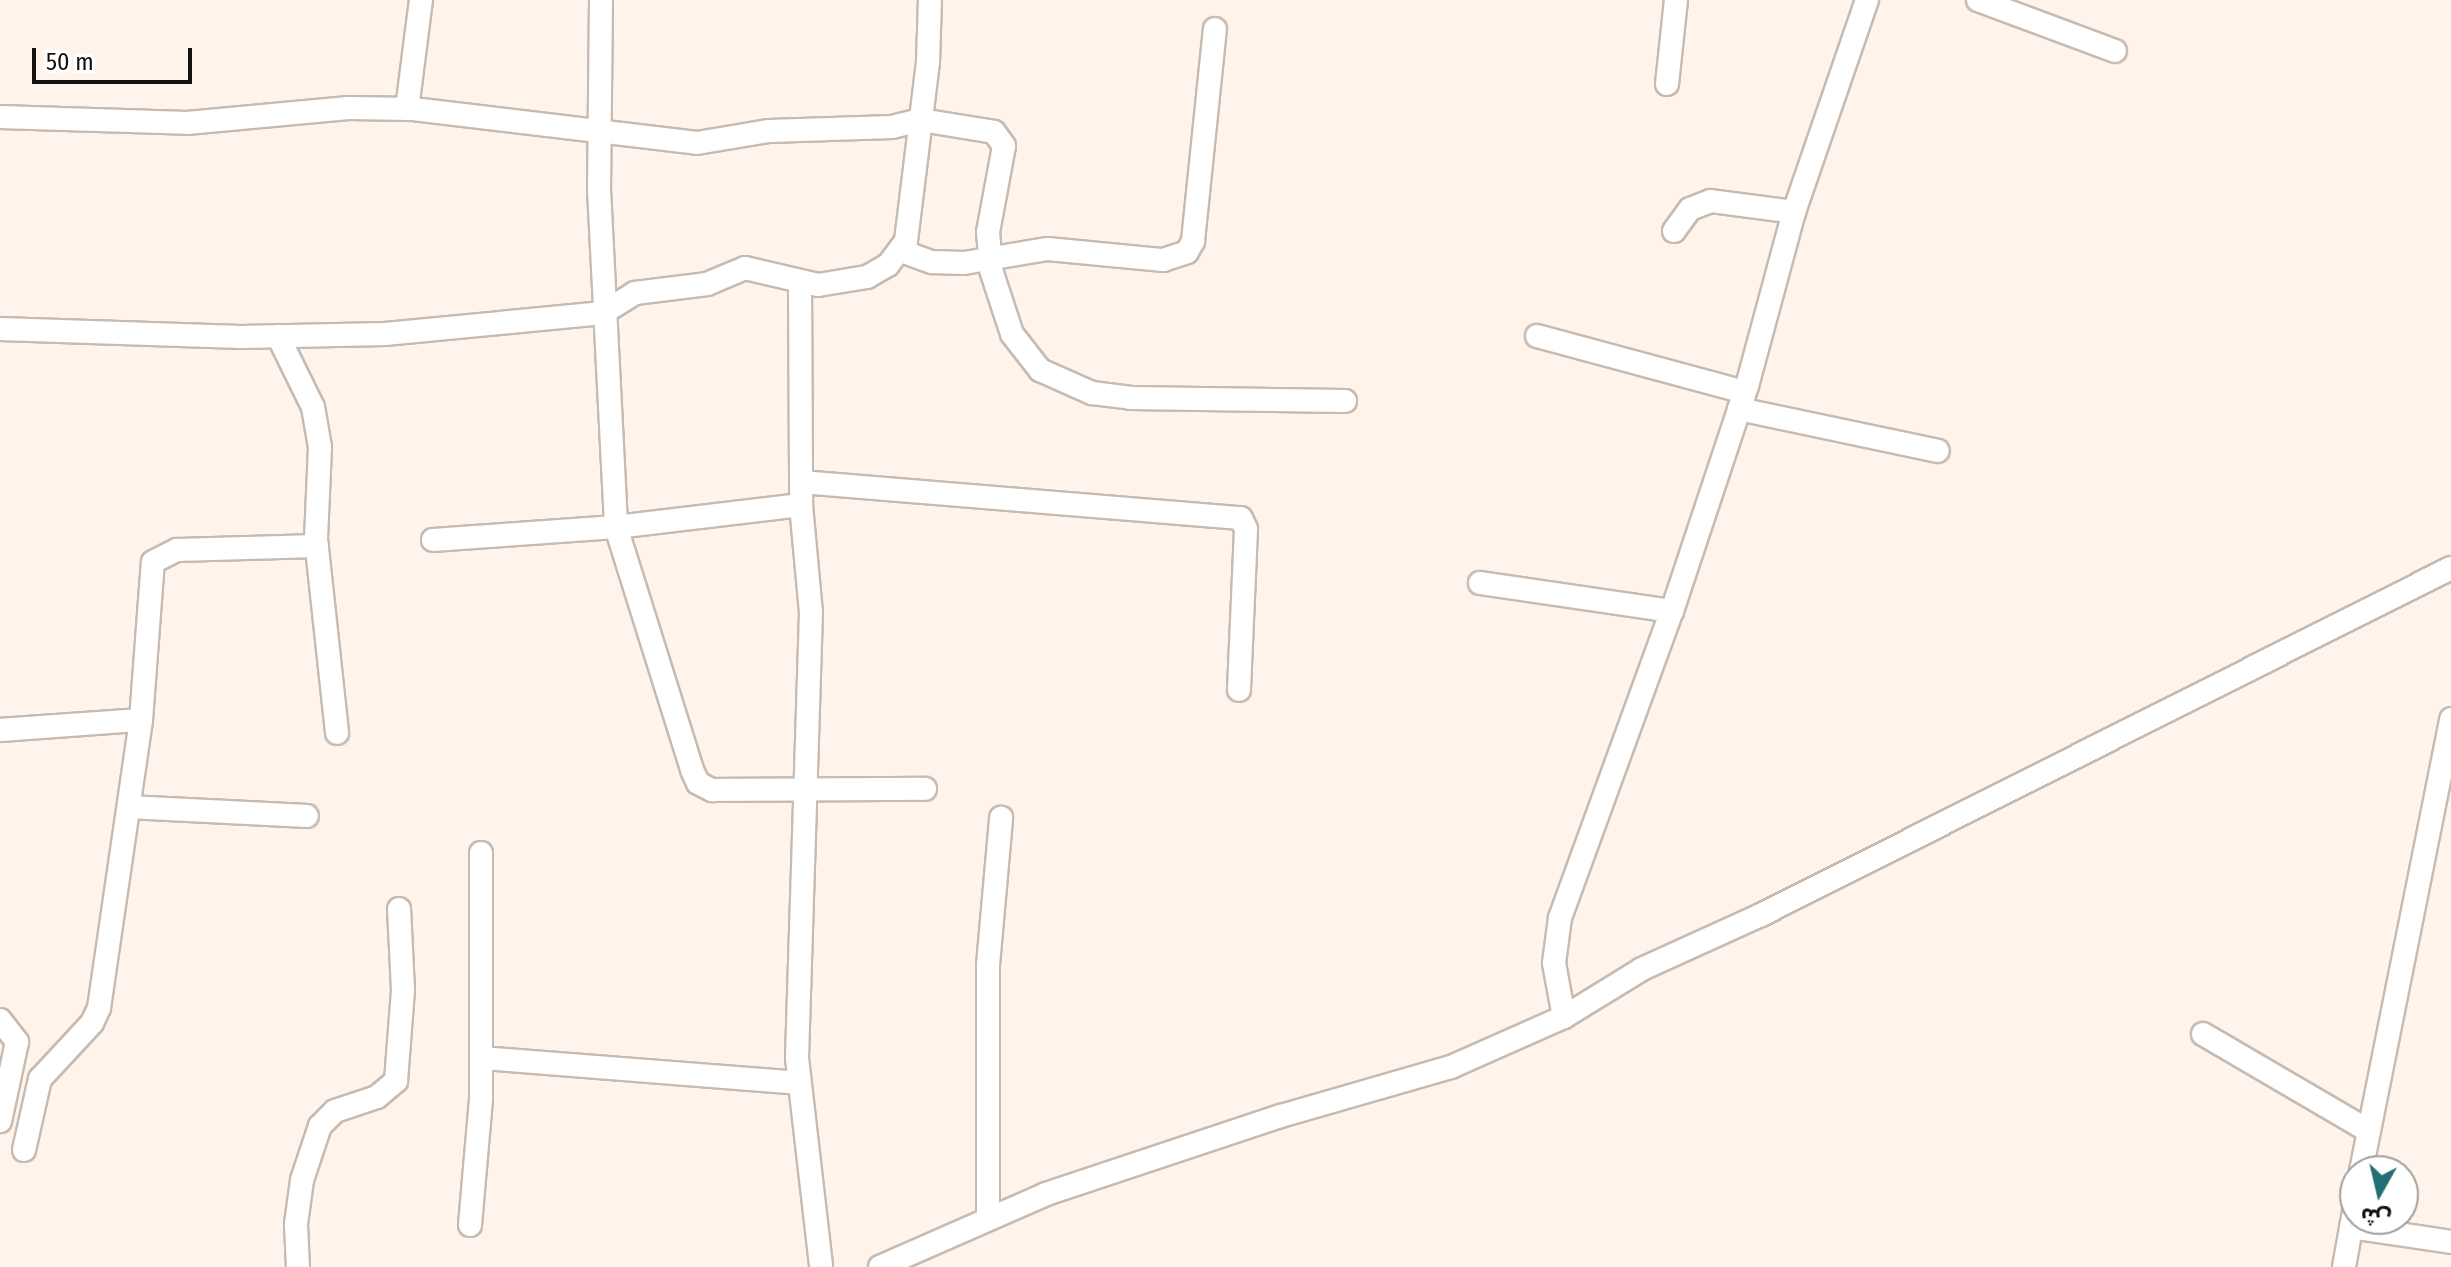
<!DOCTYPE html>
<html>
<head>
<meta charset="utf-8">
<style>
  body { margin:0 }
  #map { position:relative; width:2451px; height:1267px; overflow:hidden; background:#fef4ec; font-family:"Fira Sans Condensed","Noto Sans Arabic",sans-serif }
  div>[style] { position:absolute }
  .roads { filter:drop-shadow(2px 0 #c7bbb1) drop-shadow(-2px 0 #c7bbb1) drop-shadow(0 2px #c7bbb1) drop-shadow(0 -2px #c7bbb1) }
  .minor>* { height:22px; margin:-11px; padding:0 11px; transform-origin:11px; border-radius:11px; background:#fff }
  span { translate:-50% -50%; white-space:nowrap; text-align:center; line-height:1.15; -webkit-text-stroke:8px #fff; paint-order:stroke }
  .north { position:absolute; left:2339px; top:1155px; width:80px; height:80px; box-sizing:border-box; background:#fff; border:2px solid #a19f9e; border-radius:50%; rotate:188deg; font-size:22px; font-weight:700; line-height:32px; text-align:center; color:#14100d }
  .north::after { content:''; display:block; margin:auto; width:28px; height:36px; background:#246f74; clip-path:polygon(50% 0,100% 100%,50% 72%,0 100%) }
  .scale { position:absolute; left:32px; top:48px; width:160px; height:36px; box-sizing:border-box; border:4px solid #14100d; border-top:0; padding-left:10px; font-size:24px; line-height:28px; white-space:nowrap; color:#14100d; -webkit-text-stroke:6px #fff; paint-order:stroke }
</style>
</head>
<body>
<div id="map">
  <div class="roads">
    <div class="minor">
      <div style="left:601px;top:0;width:189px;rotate:90.6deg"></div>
      <div style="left:599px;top:189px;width:338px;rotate:87.1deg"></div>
      <div style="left:616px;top:527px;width:255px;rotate:72.6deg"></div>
      <div style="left:692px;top:770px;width:14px;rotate:65deg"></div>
      <div style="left:698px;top:783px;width:16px;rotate:27deg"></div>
      <div style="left:712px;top:790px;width:213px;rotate:-0.3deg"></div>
      <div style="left:1978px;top:0;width:146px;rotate:20.4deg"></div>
      <div style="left:1667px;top:84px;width:84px;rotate:-83.9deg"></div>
      <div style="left:407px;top:109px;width:110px;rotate:-82.7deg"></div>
      <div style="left:0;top:117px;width:187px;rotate:1.8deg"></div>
      <div style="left:187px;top:123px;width:162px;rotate:-5.3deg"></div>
      <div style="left:348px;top:108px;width:65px;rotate:0.9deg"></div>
      <div style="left:413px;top:109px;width:286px;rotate:6.8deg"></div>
      <div style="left:697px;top:143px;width:73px;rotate:-9.5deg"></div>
      <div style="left:769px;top:131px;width:123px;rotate:-1.9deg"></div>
      <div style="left:892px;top:127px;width:30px;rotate:-14deg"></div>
      <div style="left:921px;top:120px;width:74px;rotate:9.3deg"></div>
      <div style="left:994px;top:132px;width:17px;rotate:54deg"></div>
      <div style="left:1004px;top:146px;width:87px;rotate:100.5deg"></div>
      <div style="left:988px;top:232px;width:38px;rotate:85deg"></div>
      <div style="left:991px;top:270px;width:67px;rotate:71.8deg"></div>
      <div style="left:1012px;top:334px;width:46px;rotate:52.1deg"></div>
      <div style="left:1040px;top:370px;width:57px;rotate:23.9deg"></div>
      <div style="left:1092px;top:393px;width:38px;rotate:7deg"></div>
      <div style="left:1130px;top:398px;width:215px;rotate:0.8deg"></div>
      <div style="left:1674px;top:231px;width:27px;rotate:-54deg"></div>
      <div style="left:1690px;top:209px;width:22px;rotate:-21deg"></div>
      <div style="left:1711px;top:201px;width:84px;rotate:7.5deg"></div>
      <div style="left:901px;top:251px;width:33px;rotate:20deg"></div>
      <div style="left:932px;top:262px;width:32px;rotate:2deg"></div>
      <div style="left:964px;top:263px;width:85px;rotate:-9.5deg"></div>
      <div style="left:1048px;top:249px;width:116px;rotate:5.5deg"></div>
      <div style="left:1163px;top:260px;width:25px;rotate:-18deg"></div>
      <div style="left:1187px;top:252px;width:13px;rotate:-61deg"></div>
      <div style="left:1193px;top:241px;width:213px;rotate:-84.1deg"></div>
      <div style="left:800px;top:283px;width:222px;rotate:89.7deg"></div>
      <div style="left:801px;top:505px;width:107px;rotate:84.7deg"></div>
      <div style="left:811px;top:612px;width:446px;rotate:91.8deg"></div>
      <div style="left:797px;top:1058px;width:210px;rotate:83.4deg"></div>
      <div style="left:0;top:329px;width:241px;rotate:1.9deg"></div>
      <div style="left:241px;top:337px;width:144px;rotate:-1.2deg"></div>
      <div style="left:385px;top:334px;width:219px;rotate:-5.5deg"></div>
      <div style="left:603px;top:313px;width:38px;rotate:-32deg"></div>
      <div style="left:635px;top:293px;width:73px;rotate:-7.1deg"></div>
      <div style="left:707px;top:284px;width:41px;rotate:-22.8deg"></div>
      <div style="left:745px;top:268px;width:75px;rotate:13.1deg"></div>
      <div style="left:818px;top:285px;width:50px;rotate:-9.3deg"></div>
      <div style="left:867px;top:277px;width:24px;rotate:-30deg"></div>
      <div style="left:888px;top:265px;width:30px;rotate:-53deg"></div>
      <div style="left:906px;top:241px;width:180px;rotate:-83deg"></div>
      <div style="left:928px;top:62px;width:62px;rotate:-88.2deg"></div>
      <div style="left:278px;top:336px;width:79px;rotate:63.8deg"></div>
      <div style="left:313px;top:407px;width:41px;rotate:80.1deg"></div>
      <div style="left:320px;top:447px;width:92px;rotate:92.5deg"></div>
      <div style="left:316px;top:539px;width:195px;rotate:83.8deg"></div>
      <div style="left:1537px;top:336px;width:215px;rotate:15.1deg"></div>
      <div style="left:1739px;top:409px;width:203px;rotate:11.9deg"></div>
      <div style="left:801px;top:482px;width:441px;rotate:4.7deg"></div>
      <div style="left:1241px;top:518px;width:12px;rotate:66deg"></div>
      <div style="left:1246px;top:529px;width:161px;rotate:92.5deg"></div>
      <div style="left:433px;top:540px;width:183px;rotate:-4.1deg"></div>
      <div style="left:616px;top:527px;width:186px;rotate:-6.8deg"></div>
      <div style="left:1480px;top:583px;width:194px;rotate:8.3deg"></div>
      <div style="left:0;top:730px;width:141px;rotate:-4.1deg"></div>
      <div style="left:129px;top:807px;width:178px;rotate:2.9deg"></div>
      <div style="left:1564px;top:1017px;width:55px;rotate:-100.5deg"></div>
      <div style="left:1554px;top:963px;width:45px;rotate:-82.4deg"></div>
      <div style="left:1560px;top:918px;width:327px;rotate:-70deg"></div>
      <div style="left:1672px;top:611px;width:237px;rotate:-71.6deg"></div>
      <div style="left:1747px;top:386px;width:180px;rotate:-74.9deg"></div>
      <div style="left:1794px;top:212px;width:224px;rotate:-71deg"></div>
      <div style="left:0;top:1020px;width:28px;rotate:52deg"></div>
      <div style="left:17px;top:1042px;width:81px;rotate:102.1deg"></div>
      <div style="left:2203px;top:1034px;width:192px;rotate:30.3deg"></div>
      <div style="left:482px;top:1058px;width:318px;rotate:4.5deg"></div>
      <div style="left:24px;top:1150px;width:73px;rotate:-77.3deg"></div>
      <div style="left:40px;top:1079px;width:76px;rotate:-47.1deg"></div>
      <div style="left:92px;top:1023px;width:17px;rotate:-65deg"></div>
      <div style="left:99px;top:1008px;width:291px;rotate:-81.7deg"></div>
      <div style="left:141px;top:720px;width:158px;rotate:-85.7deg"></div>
      <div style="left:153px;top:562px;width:27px;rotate:-27deg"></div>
      <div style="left:177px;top:550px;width:140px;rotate:-1.6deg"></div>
      <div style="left:2361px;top:1171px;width:461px;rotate:-78.7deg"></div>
      <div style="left:988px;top:1219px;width:254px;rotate:-90deg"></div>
      <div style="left:988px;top:965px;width:148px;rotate:-84.9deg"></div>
      <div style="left:470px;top:1225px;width:127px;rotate:-85deg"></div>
      <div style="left:481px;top:1098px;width:245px;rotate:-90deg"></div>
      <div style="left:2351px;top:1227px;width:101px;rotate:8.5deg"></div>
      <div style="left:298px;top:1267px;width:43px;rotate:-92.7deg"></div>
      <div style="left:296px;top:1224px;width:44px;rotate:-82.2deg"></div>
      <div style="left:302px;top:1180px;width:57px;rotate:-71.6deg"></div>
      <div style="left:320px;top:1126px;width:21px;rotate:-45deg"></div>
      <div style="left:335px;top:1111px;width:44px;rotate:-18.4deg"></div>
      <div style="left:377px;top:1097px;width:25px;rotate:-40deg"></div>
      <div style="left:396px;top:1081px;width:91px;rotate:-85.6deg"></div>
      <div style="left:403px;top:990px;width:81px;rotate:-92.8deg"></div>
      <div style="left:880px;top:1267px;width:181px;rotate:-23.7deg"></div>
      <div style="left:1046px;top:1194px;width:248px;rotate:-18.4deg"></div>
      <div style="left:1281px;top:1116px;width:177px;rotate:-16.1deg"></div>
      <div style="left:1451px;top:1067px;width:124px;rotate:-23.9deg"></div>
      <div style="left:1564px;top:1017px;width:92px;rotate:-31.6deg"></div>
      <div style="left:1642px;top:969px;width:131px;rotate:-24.4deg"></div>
      <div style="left:1761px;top:915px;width:772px;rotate:-26.7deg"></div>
      <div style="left:2344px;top:1267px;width:62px;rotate:-79.8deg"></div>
    </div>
  </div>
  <div class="north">ش</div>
  <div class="scale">50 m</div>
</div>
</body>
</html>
